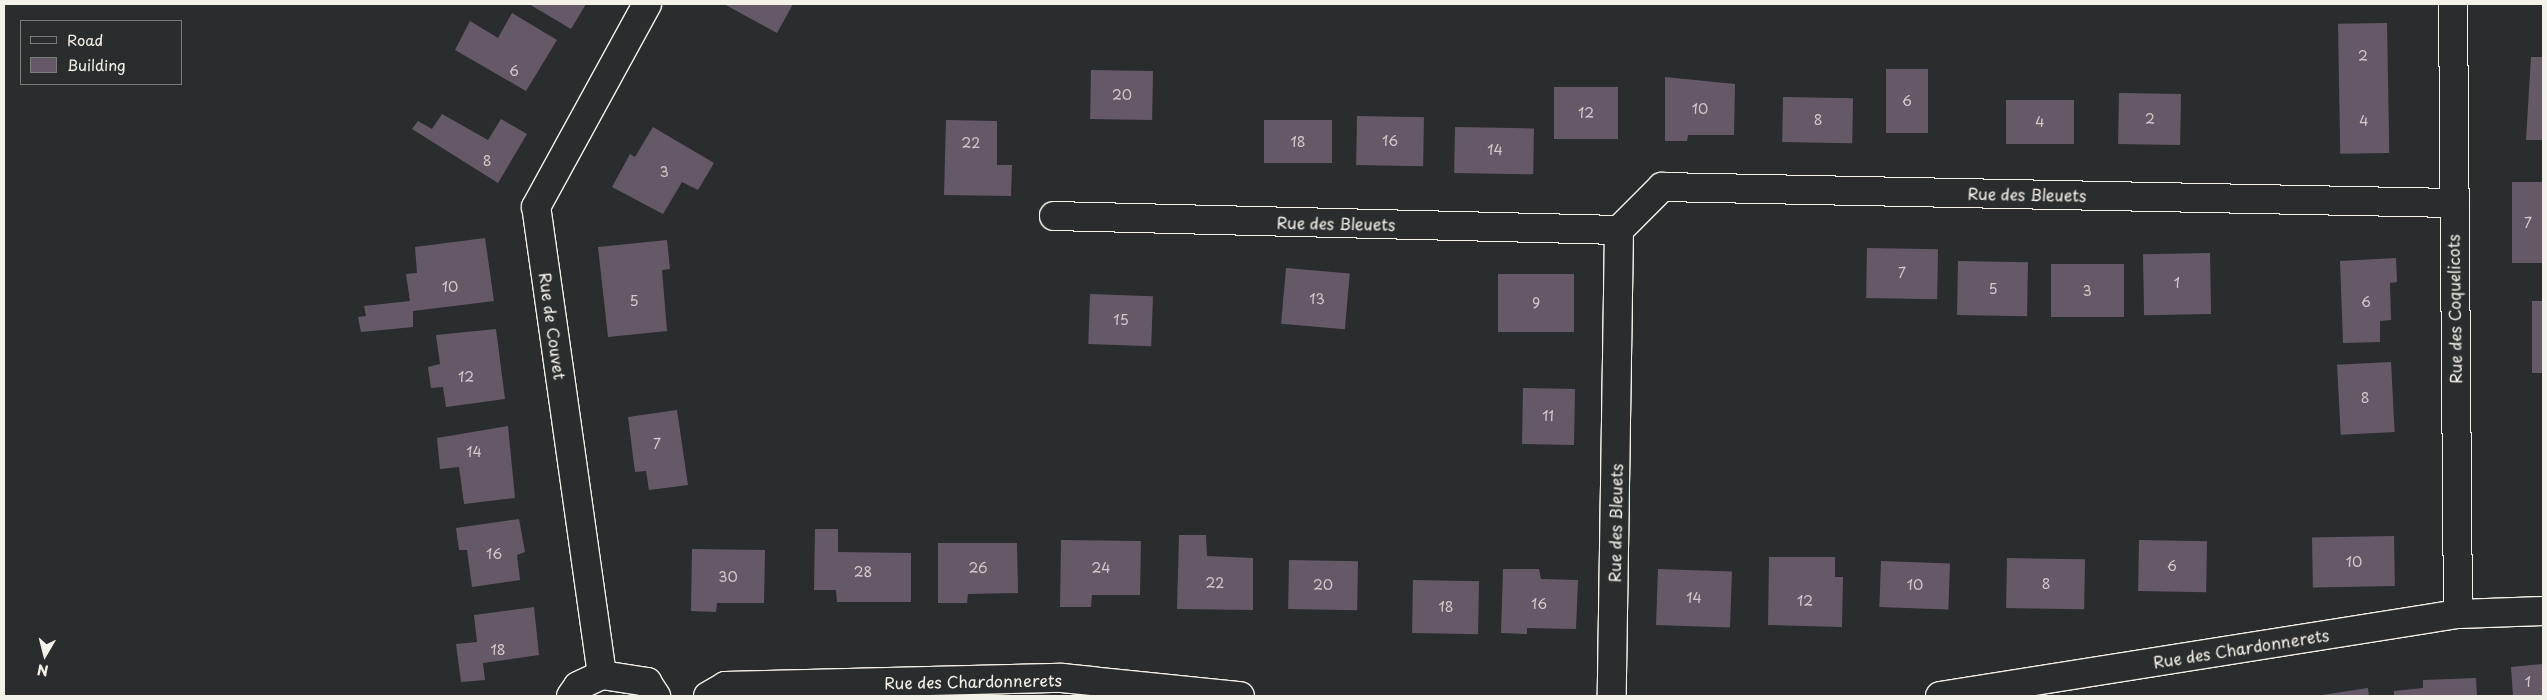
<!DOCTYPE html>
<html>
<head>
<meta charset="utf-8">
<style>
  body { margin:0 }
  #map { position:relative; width:2547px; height:700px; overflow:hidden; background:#2a2d2e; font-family:"Playpen Sans",sans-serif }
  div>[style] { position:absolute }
  .building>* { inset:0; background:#665967; transform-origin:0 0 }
  .roads { filter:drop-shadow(1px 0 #f4f1e8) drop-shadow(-1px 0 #f4f1e8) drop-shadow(0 1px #f4f1e8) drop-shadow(0 -1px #f4f1e8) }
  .minor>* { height:28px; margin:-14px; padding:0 14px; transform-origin:14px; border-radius:14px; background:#2a2d2e }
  span { translate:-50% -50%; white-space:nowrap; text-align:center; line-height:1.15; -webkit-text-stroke:4px #2a2d2e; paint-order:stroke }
  .number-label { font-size:14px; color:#d0cbc8 }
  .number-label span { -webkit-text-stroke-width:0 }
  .street-label { font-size:16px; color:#f4f1e8 }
  .frame { position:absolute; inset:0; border:5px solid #f4f1e8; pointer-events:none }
  .legend { position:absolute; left:20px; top:20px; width:162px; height:65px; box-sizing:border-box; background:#2a2d2e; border:1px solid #7b7b78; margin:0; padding:6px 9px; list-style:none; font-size:15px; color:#f4f1e8 }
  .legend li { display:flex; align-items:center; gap:10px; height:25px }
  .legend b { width:25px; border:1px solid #7b7b78 }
  .north { position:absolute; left:20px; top:630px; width:50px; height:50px; -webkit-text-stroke:4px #2a2d2e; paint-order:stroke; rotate:188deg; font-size:14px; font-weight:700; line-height:20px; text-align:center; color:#f4f1e8 }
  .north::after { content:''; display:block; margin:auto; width:18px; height:22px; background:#f4f1e8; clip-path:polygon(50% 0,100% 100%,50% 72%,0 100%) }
</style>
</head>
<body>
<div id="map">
  <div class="building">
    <div style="clip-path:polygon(529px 4px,586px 4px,571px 29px)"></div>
    <div style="clip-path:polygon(724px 4px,793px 4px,777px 33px)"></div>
    <div style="clip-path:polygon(512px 13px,557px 40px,526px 91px,455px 50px,470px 21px,498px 38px)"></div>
    <div style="left:2387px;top:23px;width:130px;height:49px;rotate:89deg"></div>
    <div style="clip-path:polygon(2531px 57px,2543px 57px,2543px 140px,2526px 140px)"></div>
    <div style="left:1886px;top:69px;width:42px;height:64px"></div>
    <div style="left:1091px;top:70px;width:62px;height:49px;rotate:1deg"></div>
    <div style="clip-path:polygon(1665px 77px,1735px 84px,1734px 135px,1688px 135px,1687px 141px,1665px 141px)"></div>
    <div style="left:1554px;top:87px;width:64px;height:52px"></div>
    <div style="left:2119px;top:93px;width:62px;height:51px;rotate:1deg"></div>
    <div style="left:1783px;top:97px;width:70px;height:45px;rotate:1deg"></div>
    <div style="left:2006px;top:100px;width:68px;height:44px"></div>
    <div style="clip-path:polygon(442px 114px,488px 140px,501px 119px,527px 134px,498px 183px,412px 129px,418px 121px,432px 129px)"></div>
    <div style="left:1357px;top:116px;width:67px;height:49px;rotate:1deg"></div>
    <div style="clip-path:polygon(946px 120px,997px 121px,997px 165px,1012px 165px,1011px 196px,944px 195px)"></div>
    <div style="left:1264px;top:120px;width:68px;height:43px"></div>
    <div style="clip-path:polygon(653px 127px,714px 163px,698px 190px,682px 182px,663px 214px,612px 187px,630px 154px,635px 157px)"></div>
    <div style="left:1455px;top:127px;width:79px;height:46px;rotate:1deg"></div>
    <div style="left:2543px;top:182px;width:81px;height:31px;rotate:90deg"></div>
    <div style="clip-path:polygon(485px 238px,494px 301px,413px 311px,413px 327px,361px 332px,358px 317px,366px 316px,364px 306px,410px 301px,406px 274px,417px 273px,415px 247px)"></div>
    <div style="clip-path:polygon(667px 240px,670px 269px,662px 270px,667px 331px,608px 337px,598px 247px)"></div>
    <div style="left:1867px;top:248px;width:71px;height:50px;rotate:1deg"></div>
    <div style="left:2210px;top:253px;width:61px;height:67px;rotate:89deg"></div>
    <div style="clip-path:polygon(2396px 258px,2397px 282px,2390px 283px,2391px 320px,2380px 321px,2380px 342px,2343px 343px,2340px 261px)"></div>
    <div style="left:1958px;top:261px;width:70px;height:54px;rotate:1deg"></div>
    <div style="left:2051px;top:264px;width:73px;height:53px"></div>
    <div style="left:1286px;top:268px;width:64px;height:56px;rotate:5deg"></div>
    <div style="left:1498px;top:274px;width:76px;height:58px"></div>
    <div style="left:1090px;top:294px;width:63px;height:50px;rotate:2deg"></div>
    <div style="left:2532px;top:301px;width:11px;height:72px"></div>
    <div style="clip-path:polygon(496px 329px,505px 399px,446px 407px,443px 387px,431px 388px,428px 367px,440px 364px,436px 335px)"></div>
    <div style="left:2391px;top:362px;width:70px;height:54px;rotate:87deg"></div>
    <div style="left:1523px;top:388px;width:52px;height:56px;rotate:1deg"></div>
    <div style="clip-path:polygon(677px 410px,688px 485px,649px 490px,646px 471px,635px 472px,628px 417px)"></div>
    <div style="clip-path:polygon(508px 426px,515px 498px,464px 504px,459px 467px,440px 469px,437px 438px)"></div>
    <div style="clip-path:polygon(519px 519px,525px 552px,517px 555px,520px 580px,472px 587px,467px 550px,459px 550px,456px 528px)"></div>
    <div style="clip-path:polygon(815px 529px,838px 529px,838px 552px,911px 553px,911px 602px,837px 602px,836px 590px,814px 590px)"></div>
    <div style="clip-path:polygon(1179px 535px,1206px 535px,1207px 556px,1253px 558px,1253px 610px,1177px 609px)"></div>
    <div style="left:2394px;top:536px;width:50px;height:82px;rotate:89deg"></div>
    <div style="clip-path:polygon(1061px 540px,1141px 541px,1140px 595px,1092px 595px,1091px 607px,1060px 607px)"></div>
    <div style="left:2139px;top:540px;width:68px;height:51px;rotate:1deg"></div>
    <div style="clip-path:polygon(938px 543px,1017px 543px,1018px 593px,968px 594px,967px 603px,938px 603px)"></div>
    <div style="clip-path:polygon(692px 549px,765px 550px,764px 603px,717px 603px,716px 612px,691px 611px)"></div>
    <div style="clip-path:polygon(1769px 557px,1835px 557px,1835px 577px,1843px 577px,1842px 627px,1768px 625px)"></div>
    <div style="left:2007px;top:558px;width:78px;height:50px;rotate:1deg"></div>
    <div style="left:1289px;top:560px;width:69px;height:49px;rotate:1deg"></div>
    <div style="left:1881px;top:561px;width:69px;height:46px;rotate:2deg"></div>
    <div style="clip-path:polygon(1503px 569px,1539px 569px,1541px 579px,1578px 580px,1576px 629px,1527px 628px,1527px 634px,1501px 633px)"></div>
    <div style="left:1658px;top:569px;width:74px;height:56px;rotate:2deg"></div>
    <div style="left:1413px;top:580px;width:66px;height:53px;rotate:1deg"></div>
    <div style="clip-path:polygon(534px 607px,539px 655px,483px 663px,485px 680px,461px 682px,456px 644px,477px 642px,474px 615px)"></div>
    <div style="clip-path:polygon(2543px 664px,2543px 696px,2513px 696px,2511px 667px)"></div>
    <div style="clip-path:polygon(2476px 678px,2477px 696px,2394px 696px,2394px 691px,2423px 688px,2423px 680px)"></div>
    <div style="clip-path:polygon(2368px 688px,2369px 696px,2322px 696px,2322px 695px)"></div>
  </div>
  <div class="roads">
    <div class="minor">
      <div style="left:2453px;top:4px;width:610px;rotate:89.53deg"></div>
      <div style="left:1054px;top:216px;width:565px;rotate:1.42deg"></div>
      <div style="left:1619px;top:230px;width:466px;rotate:90.9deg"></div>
      <div style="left:1619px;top:230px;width:61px;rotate:-45deg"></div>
      <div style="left:1662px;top:187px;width:791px;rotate:1.16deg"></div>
      <div style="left:602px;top:675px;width:473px;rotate:-98deg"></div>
      <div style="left:536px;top:207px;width:231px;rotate:-61.3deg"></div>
      <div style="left:571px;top:696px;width:12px;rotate:-55deg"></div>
      <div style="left:578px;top:686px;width:26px;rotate:-25deg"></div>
      <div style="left:602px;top:675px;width:46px;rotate:8.8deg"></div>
      <div style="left:647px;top:682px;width:17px;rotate:57deg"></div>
      <div style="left:708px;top:696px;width:20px;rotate:-30deg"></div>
      <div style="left:725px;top:686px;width:337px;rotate:-1.4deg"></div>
      <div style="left:1062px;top:678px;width:179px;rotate:5.8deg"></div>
      <div style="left:1940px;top:696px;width:524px;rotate:-9deg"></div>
      <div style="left:2458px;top:614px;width:85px;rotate:-2deg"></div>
    </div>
  </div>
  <div class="number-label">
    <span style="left:2363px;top:56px">2</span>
    <span style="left:514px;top:71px">6</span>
    <span style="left:1122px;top:95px">20</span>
    <span style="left:1907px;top:101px">6</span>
    <span style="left:1700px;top:109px">10</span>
    <span style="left:1586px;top:113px">12</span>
    <span style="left:2150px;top:119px">2</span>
    <span style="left:1818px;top:120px">8</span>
    <span style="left:2364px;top:121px">4</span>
    <span style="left:2040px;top:122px">4</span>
    <span style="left:1390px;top:141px">16</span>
    <span style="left:1298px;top:142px">18</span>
    <span style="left:971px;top:143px">22</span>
    <span style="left:1495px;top:150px">14</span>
    <span style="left:487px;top:161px">8</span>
    <span style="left:664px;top:172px">3</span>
    <span style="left:2528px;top:223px">7</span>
    <span style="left:1902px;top:273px">7</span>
    <span style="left:2177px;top:283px">1</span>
    <span style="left:450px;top:287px">10</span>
    <span style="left:1993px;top:289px">5</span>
    <span style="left:2087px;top:291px">3</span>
    <span style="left:1317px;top:299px">13</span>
    <span style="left:634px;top:301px">5</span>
    <span style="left:2366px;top:302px">6</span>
    <span style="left:1536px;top:303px">9</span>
    <span style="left:1121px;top:320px">15</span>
    <span style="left:466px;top:377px">12</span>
    <span style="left:2365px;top:398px">8</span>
    <span style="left:1548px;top:416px">11</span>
    <span style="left:657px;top:444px">7</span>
    <span style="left:474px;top:452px">14</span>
    <span style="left:494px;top:554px">16</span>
    <span style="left:2354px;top:562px">10</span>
    <span style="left:2172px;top:566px">6</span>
    <span style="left:978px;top:568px">26</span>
    <span style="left:1101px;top:568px">24</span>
    <span style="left:863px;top:572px">28</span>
    <span style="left:728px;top:577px">30</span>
    <span style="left:1215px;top:583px">22</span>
    <span style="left:2046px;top:584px">8</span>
    <span style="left:1323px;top:585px">20</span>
    <span style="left:1915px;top:585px">10</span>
    <span style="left:1694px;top:598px">14</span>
    <span style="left:1805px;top:601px">12</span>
    <span style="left:1539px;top:604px">16</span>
    <span style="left:1446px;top:607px">18</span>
    <span style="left:498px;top:650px">18</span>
    <span style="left:2528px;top:682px">1</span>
  </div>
  <div class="street-label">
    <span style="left:2027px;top:194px;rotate:1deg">Rue des Bleuets</span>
    <span style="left:1336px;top:223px;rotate:1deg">Rue des Bleuets</span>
    <span style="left:2454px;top:309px;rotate:-91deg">Rue des Coquelicots</span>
    <span style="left:553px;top:326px;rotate:82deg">Rue de Couvet</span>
    <span style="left:1615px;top:523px;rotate:-89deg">Rue des Bleuets</span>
    <span style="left:2241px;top:648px;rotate:-9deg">Rue des Chardonnerets</span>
    <span style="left:973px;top:681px;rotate:-1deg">Rue des Chardonnerets</span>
  </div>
  <div class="frame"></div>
  <ul class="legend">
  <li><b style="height:6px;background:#2a2d2e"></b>Road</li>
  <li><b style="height:14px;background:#665967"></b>Building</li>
  </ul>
  <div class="north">N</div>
</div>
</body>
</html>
